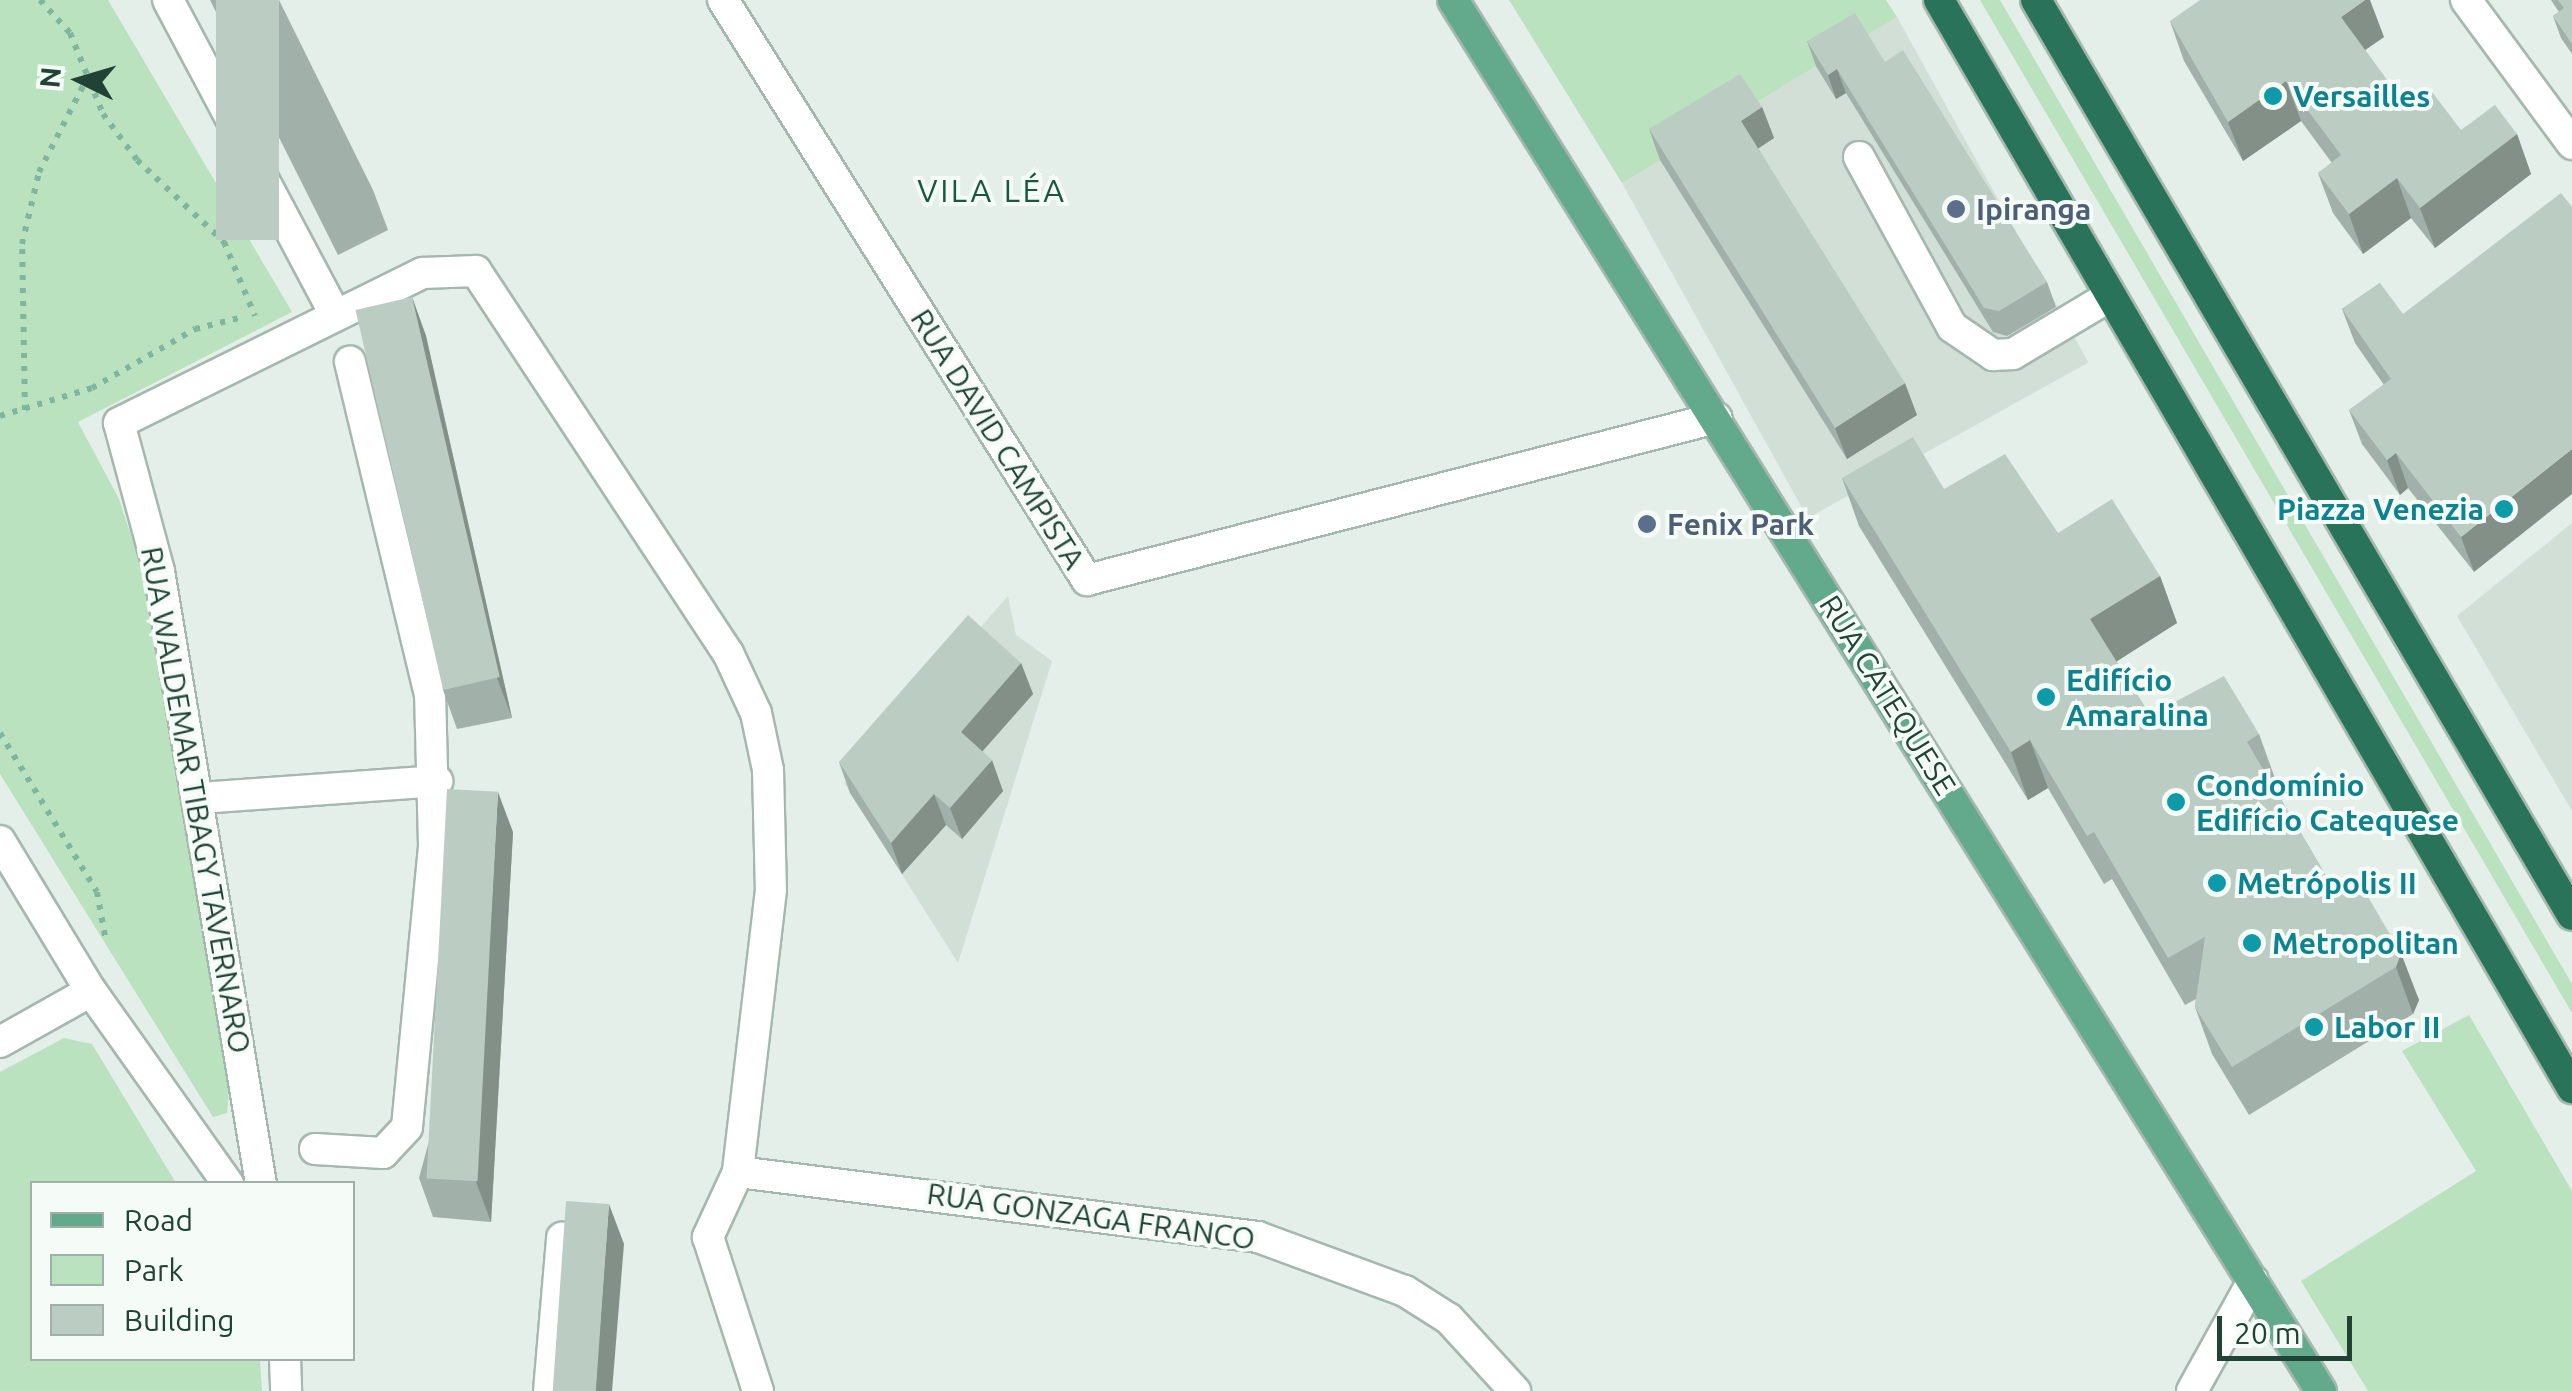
<!DOCTYPE html>
<html>
<head>
<meta charset="utf-8">
<style>
  body { margin:0 }
  #map { position:relative; width:2572px; height:1391px; overflow:hidden; background:#e3efe8; font-family:Ubuntu,sans-serif }
  div>[style] { position:absolute }
  .built>* { inset:0; background:#d1dfd7; transform-origin:0 0 }
  .green>* { inset:0; background:#bae2bf }
  .path>* { height:6px; margin-top:-3px; transform-origin:0; background:repeating-linear-gradient(90deg,#80b69e 0 5px,transparent 0 13px) }
  .roads { filter:drop-shadow(2px 0 #a5b8af) drop-shadow(-2px 0 #a5b8af) drop-shadow(0 2px #a5b8af) drop-shadow(0 -2px #a5b8af) }
  .minor>* { height:30px; margin:-15px; padding:0 15px; transform-origin:15px; border-radius:15px; background:#fff }
  .major>* { height:30px; margin:-15px; padding:0 15px; transform-origin:15px; border-radius:15px; background:#63aa8d }
  .highway>* { height:30px; margin:-15px; padding:0 15px; transform-origin:15px; border-radius:15px; background:#287359 }
  .wall>* { inset:0; background:#a1b0a8 }
  .shaded-wall>* { inset:0; background:#839088 }
  .building>* { inset:0; background:#bbcdc3; transform-origin:0 0 }
  .dots>* { width:28px; height:28px; translate:-50% -50%; box-sizing:border-box; border:5px solid #f5fbf7; border-radius:50% }
  span { translate:-50% -50%; white-space:nowrap; text-align:center; line-height:1.15; -webkit-text-stroke:8px #f5fbf7; paint-order:stroke }
  .culture-label { font-size:30px; color:#0d838f; font-weight:700 }
  .left { translate:0 -50%; text-align:left }
  .right { translate:-100% -50%; text-align:right }
  .service-label { font-size:30px; color:#4e5e75; font-weight:700 }
  .street-label { font-size:30px; color:#204335 }
  .neighbourhood-label { font-size:32px; color:#195840; letter-spacing:2.5px }
  .legend { position:absolute; left:30px; top:1181px; width:325px; height:180px; box-sizing:border-box; background:#f5fbf7; border:2px solid #a0b1a9; margin:0; padding:12px 18px; list-style:none; font-size:30px; color:#204335 }
  .legend li { display:flex; align-items:center; gap:20px; height:50px }
  .legend b { width:50px; border:2px solid #a0b1a9 }
  .north { position:absolute; left:30px; top:30px; width:100px; height:100px; -webkit-text-stroke:8px #f5fbf7; paint-order:stroke; rotate:275deg; font-size:28px; font-weight:700; line-height:40px; text-align:center; color:#204335 }
  .north::after { content:''; display:block; margin:auto; width:35px; height:45px; background:#204335; clip-path:polygon(50% 0,100% 100%,50% 72%,0 100%) }
  .scale { position:absolute; left:2217px; top:1316px; width:135px; height:45px; box-sizing:border-box; border:5px solid #204335; border-top:0; padding-left:12px; font-size:30px; line-height:35px; white-space:nowrap; color:#204335; -webkit-text-stroke:8px #f5fbf7; paint-order:stroke }
</style>
</head>
<body>
<div id="map">
  <div class="built">
    <div style="left:1897px;top:17px;width:395px;height:321px;rotate:61deg"></div>
    <div style="clip-path:polygon(2572px 523px,2572px 811px,2457px 616px)"></div>
    <div style="clip-path:polygon(1008px 596px,1016px 635px,1052px 661px,958px 963px,844px 783px)"></div>
  </div>
  <div class="green">
    <div style="clip-path:polygon(0 0,108px 0,292px 312px,78px 422px,119px 499px,143px 572px,231px 1067px,227px 1113px,213px 1117px,0 774px)"></div>
    <div style="clip-path:polygon(1509px 0,1886px 0,1897px 17px,1622px 183px)"></div>
    <div style="clip-path:polygon(1980px 0,2000px 0,2572px 984px,2572px 1013px)"></div>
    <div style="clip-path:polygon(2469px 1015px,2572px 1191px,2572px 1391px,2368px 1391px,2301px 1281px,2476px 1171px,2402px 1051px)"></div>
    <div style="clip-path:polygon(64px 1038px,92px 1044px,176px 1183px,32px 1184px,32px 1358px,260px 1359px,262px 1391px,0 1391px,0 1072px)"></div>
  </div>
  <div class="path">
    <div style="left:40px;top:0;width:45px;rotate:47.7deg"></div>
    <div style="left:70px;top:33px;width:87px;rotate:67.8deg"></div>
    <div style="left:103px;top:114px;width:57px;rotate:53.5deg"></div>
    <div style="left:137px;top:160px;width:120px;rotate:43.3deg"></div>
    <div style="left:224px;top:242px;width:80px;rotate:67.3deg"></div>
    <div style="left:25px;top:410px;width:166px;rotate:-91deg"></div>
    <div style="left:22px;top:244px;width:74px;rotate:-76.7deg"></div>
    <div style="left:39px;top:172px;width:103px;rotate:-62.9deg"></div>
    <div style="left:0;top:416px;width:96px;rotate:-16.9deg"></div>
    <div style="left:92px;top:388px;width:119px;rotate:-29.8deg"></div>
    <div style="left:195px;top:329px;width:49px;rotate:-14deg"></div>
    <div style="left:0;top:733px;width:186px;rotate:58.6deg"></div>
    <div style="left:97px;top:892px;width:45px;rotate:79.7deg"></div>
  </div>
  <div class="roads">
    <div class="minor">
      <div style="left:168px;top:0;width:353px;rotate:62deg"></div>
      <div style="left:723px;top:0;width:685px;rotate:57.89deg"></div>
      <div style="left:1087px;top:580px;width:650px;rotate:-14.44deg"></div>
      <div style="left:2466px;top:0;width:179px;rotate:53.6deg"></div>
      <div style="left:1859px;top:157px;width:194px;rotate:61.3deg"></div>
      <div style="left:1952px;top:327px;width:50px;rotate:34.3deg"></div>
      <div style="left:1993px;top:355px;width:20px;rotate:-3deg"></div>
      <div style="left:2013px;top:354px;width:113px;rotate:-30.9deg"></div>
      <div style="left:201px;top:798px;width:237px;rotate:-4.1deg"></div>
      <div style="left:0;top:841px;width:175px;rotate:58.8deg"></div>
      <div style="left:91px;top:991px;width:237px;rotate:54.6deg"></div>
      <div style="left:0;top:1042px;width:104px;rotate:-29.3deg"></div>
      <div style="left:315px;top:1149px;width:68px;rotate:3.4deg"></div>
      <div style="left:383px;top:1153px;width:35px;rotate:-47deg"></div>
      <div style="left:407px;top:1127px;width:283px;rotate:-84.5deg"></div>
      <div style="left:434px;top:845px;width:150px;rotate:-91.5deg"></div>
      <div style="left:430px;top:695px;width:343px;rotate:-103.5deg"></div>
      <div style="left:738px;top:1172px;width:524px;rotate:7.13deg"></div>
      <div style="left:1258px;top:1237px;width:157px;rotate:20.2deg"></div>
      <div style="left:1405px;top:1291px;width:52px;rotate:32.5deg"></div>
      <div style="left:1449px;top:1319px;width:98px;rotate:47.5deg"></div>
      <div style="left:261px;top:1184px;width:621px;rotate:-99.45deg"></div>
      <div style="left:159px;top:571px;width:153px;rotate:-105.1deg"></div>
      <div style="left:119px;top:423px;width:339px;rotate:-26.3deg"></div>
      <div style="left:423px;top:273px;width:53px;rotate:-2.2deg"></div>
      <div style="left:476px;top:271px;width:458px;rotate:56.6deg"></div>
      <div style="left:728px;top:653px;width:66px;rotate:65deg"></div>
      <div style="left:756px;top:713px;width:58px;rotate:78.1deg"></div>
      <div style="left:768px;top:770px;width:120px;rotate:88.6deg"></div>
      <div style="left:771px;top:890px;width:284px;rotate:96.7deg"></div>
      <div style="left:738px;top:1172px;width:72px;rotate:114.8deg"></div>
      <div style="left:708px;top:1237px;width:162px;rotate:72deg"></div>
      <div style="left:285px;top:1358px;width:33px;rotate:88deg"></div>
      <div style="left:549px;top:1391px;width:154px;rotate:-85.1deg"></div>
      <div style="left:2192px;top:1391px;width:126px;rotate:-61deg"></div>
    </div>
    <div class="major">
      <div style="left:1453px;top:0;width:1640px;rotate:58.04deg"></div>
    </div>
    <div class="highway">
      <div style="left:1939px;top:0;width:1259px;rotate:59.81deg"></div>
      <div style="left:2036px;top:0;width:1060px;rotate:59.64deg"></div>
    </div>
  </div>
  <div class="wall">
    <div style="clip-path:polygon(210px 0,279px 0,373px 190px,388px 230px,338px 255px)"></div>
    <div style="clip-path:polygon(2551px 0,2572px 0,2572px 54px,2561px 38px,2553px 16px,2559px 12px)"></div>
    <div style="clip-path:polygon(2170px 21px,2384px 37px,2365px 50px,2406px 106px,2461px 130px,2517px 134px,2531px 174px,2435px 248px,2411px 218px,2363px 254px,2333px 213px,2318px 173px,2332px 163px,2301px 121px,2243px 161px,2184px 61px)"></div>
    <div style="clip-path:polygon(1807px 41px,1885px 62px,2047px 282px,2056px 307px,2007px 336px,1993px 332px,1846px 93px,1836px 99px,1816px 66px)"></div>
    <div style="clip-path:polygon(1762px 107px,1774px 138px,1758px 148px,1917px 415px,1847px 459px,1660px 160px,1649px 129px)"></div>
    <div style="clip-path:polygon(2380px 283px,2474px 572px,2408px 488px,2400px 495px,2362px 444px,2349px 410px,2384px 385px,2355px 343px,2342px 309px)"></div>
    <div style="clip-path:polygon(412px 297px,426px 336px,512px 718px,457px 729px,443px 690px)"></div>
    <div style="clip-path:polygon(1842px 478px,1944px 489px,2160px 576px,2177px 623px,2116px 661px,2150px 715px,2259px 734px,2276px 781px,2272px 784px,2335px 891px,2368px 897px,2419px 1000px,2413px 1014px,2249px 1115px,2212px 1054px,2195px 1007px,2196px 999px,2185px 1005px,2112px 879px,2104px 884px,2048px 788px,2028px 800px,1859px 526px)"></div>
    <div style="clip-path:polygon(1021px 663px,1033px 694px,982px 752px,1003px 791px,962px 839px,946px 825px,902px 874px,850px 793px,839px 762px)"></div>
    <div style="clip-path:polygon(513px 832px,491px 1222px,433px 1217px,419px 1178px)"></div>
  </div>
  <div class="shaded-wall">
    <div style="clip-path:polygon(2365px 0,2370px 0,2384px 37px,2355px 57px,2341px 17px)"></div>
    <div style="clip-path:polygon(1837px 69px,1846px 93px,1836px 99px,1828px 75px)"></div>
    <div style="clip-path:polygon(2286px 81px,2301px 121px,2243px 161px,2228px 122px)"></div>
    <div style="clip-path:polygon(1762px 107px,1774px 138px,1753px 152px,1741px 121px)"></div>
    <div style="clip-path:polygon(2517px 134px,2531px 174px,2435px 248px,2420px 208px)"></div>
    <div style="clip-path:polygon(2397px 178px,2411px 218px,2363px 254px,2349px 214px)"></div>
    <div style="clip-path:polygon(412px 297px,426px 336px,512px 718px,497px 678px)"></div>
    <div style="clip-path:polygon(1905px 383px,1917px 415px,1847px 459px,1835px 428px)"></div>
    <div style="clip-path:polygon(2572px 449px,2572px 494px,2474px 572px,2461px 537px)"></div>
    <div style="clip-path:polygon(2396px 453px,2408px 488px,2400px 495px,2387px 460px)"></div>
    <div style="clip-path:polygon(2160px 576px,2177px 623px,2108px 667px,2090px 619px)"></div>
    <div style="clip-path:polygon(1021px 663px,1033px 694px,972px 763px,961px 732px)"></div>
    <div style="clip-path:polygon(2030px 740px,2048px 788px,2028px 800px,2011px 752px)"></div>
    <div style="clip-path:polygon(992px 760px,1003px 791px,962px 839px,950px 808px)"></div>
    <div style="clip-path:polygon(498px 792px,513px 832px,491px 1222px,476px 1182px)"></div>
    <div style="clip-path:polygon(934px 794px,946px 825px,902px 874px,891px 843px)"></div>
    <div style="clip-path:polygon(2401px 953px,2419px 1000px,2413px 1014px,2396px 967px)"></div>
    <div style="clip-path:polygon(609px 1204px,624px 1244px,612px 1391px,595px 1391px)"></div>
  </div>
  <div class="building">
    <div style="left:216px;top:0;width:63px;height:240px"></div>
    <div style="clip-path:polygon(2200px 0,2365px 0,2341px 17px,2406px 106px,2429px 88px,2461px 130px,2495px 105px,2517px 134px,2420px 208px,2397px 178px,2349px 214px,2318px 173px,2341px 155px,2286px 81px,2228px 122px,2170px 21px)"></div>
    <div style="clip-path:polygon(2558px 0,2572px 0,2572px 44px,2553px 16px,2564px 8px)"></div>
    <div style="clip-path:polygon(1855px 13px,1885px 62px,1903px 50px,2047px 282px,1999px 311px,1984px 308px,1837px 69px,1828px 75px,1807px 41px)"></div>
    <div style="clip-path:polygon(1740px 74px,1762px 107px,1741px 121px,1905px 383px,1835px 428px,1649px 129px)"></div>
    <div style="clip-path:polygon(2561px 193px,2572px 207px,2572px 449px,2461px 537px,2396px 453px,2387px 460px,2349px 410px,2391px 379px,2342px 309px,2380px 283px,2403px 314px)"></div>
    <div style="left:412px;top:297px;width:390px;height:58px;rotate:77deg"></div>
    <div style="clip-path:polygon(1913px 437px,1944px 489px,2005px 454px,2058px 533px,2112px 499px,2160px 576px,2090px 619px,2150px 715px,2224px 676px,2259px 734px,2247px 742px,2335px 891px,2368px 897px,2401px 953px,2396px 967px,2232px 1067px,2195px 1007px,2205px 937px,2168px 958px,2094px 832px,2087px 836px,2030px 740px,2011px 752px,1842px 478px)"></div>
    <div style="clip-path:polygon(968px 615px,1021px 663px,961px 732px,992px 760px,950px 808px,934px 794px,891px 843px,839px 762px)"></div>
    <div style="left:447px;top:789px;width:51px;height:390px;rotate:3deg"></div>
    <div style="left:566px;top:1201px;width:43px;height:191px;rotate:4deg"></div>
  </div>
  <div class="dots">
    <div style="left:2273px;top:96px;background:#0f9aa8"></div>
    <div style="left:1956px;top:209px;background:#5c6f8a"></div>
    <div style="left:2504px;top:509px;background:#0f9aa8"></div>
    <div style="left:1647px;top:524px;background:#5c6f8a"></div>
    <div style="left:2046px;top:697px;background:#0f9aa8"></div>
    <div style="left:2176px;top:802px;background:#0f9aa8"></div>
    <div style="left:2217px;top:883px;background:#0f9aa8"></div>
    <div style="left:2252px;top:943px;background:#0f9aa8"></div>
    <div style="left:2314px;top:1027px;background:#0f9aa8"></div>
  </div>
  <div class="culture-label">
    <span class="left" style="left:2293px;top:96px">Versailles</span>
    <span class="right" style="left:2484px;top:509px">Piazza Venezia</span>
    <span class="left" style="left:2066px;top:697px">Edifício<br>Amaralina</span>
    <span class="left" style="left:2196px;top:802px">Condomínio<br>Edifício Catequese</span>
    <span class="left" style="left:2237px;top:883px">Metrópolis II</span>
    <span class="left" style="left:2272px;top:943px">Metropolitan</span>
    <span class="left" style="left:2334px;top:1027px">Labor II</span>
  </div>
  <div class="service-label">
    <span class="left" style="left:1976px;top:209px">Ipiranga</span>
    <span class="left" style="left:1667px;top:524px">Fenix Park</span>
  </div>
  <div class="street-label">
    <span style="left:998px;top:439px;rotate:58deg">RUA DAVID CAMPISTA</span>
    <span style="left:1888px;top:695px;rotate:58deg">RUA CATEQUESE</span>
    <span style="left:196px;top:800px;rotate:80deg">RUA WALDEMAR TIBAGY TAVERNARO</span>
    <span style="left:1091px;top:1216px;rotate:8deg">RUA GONZAGA FRANCO</span>
  </div>
  <div class="neighbourhood-label">
    <span style="left:992px;top:190px">VILA LÉA</span>
  </div>
  <ul class="legend">
  <li><b style="height:12px;background:#63aa8d"></b>Road</li>
  <li><b style="height:28px;background:#bae2bf"></b>Park</li>
  <li><b style="height:28px;background:#bbcdc3"></b>Building</li>
  </ul>
  <div class="north">N</div>
  <div class="scale">20 m</div>
</div>
</body>
</html>
